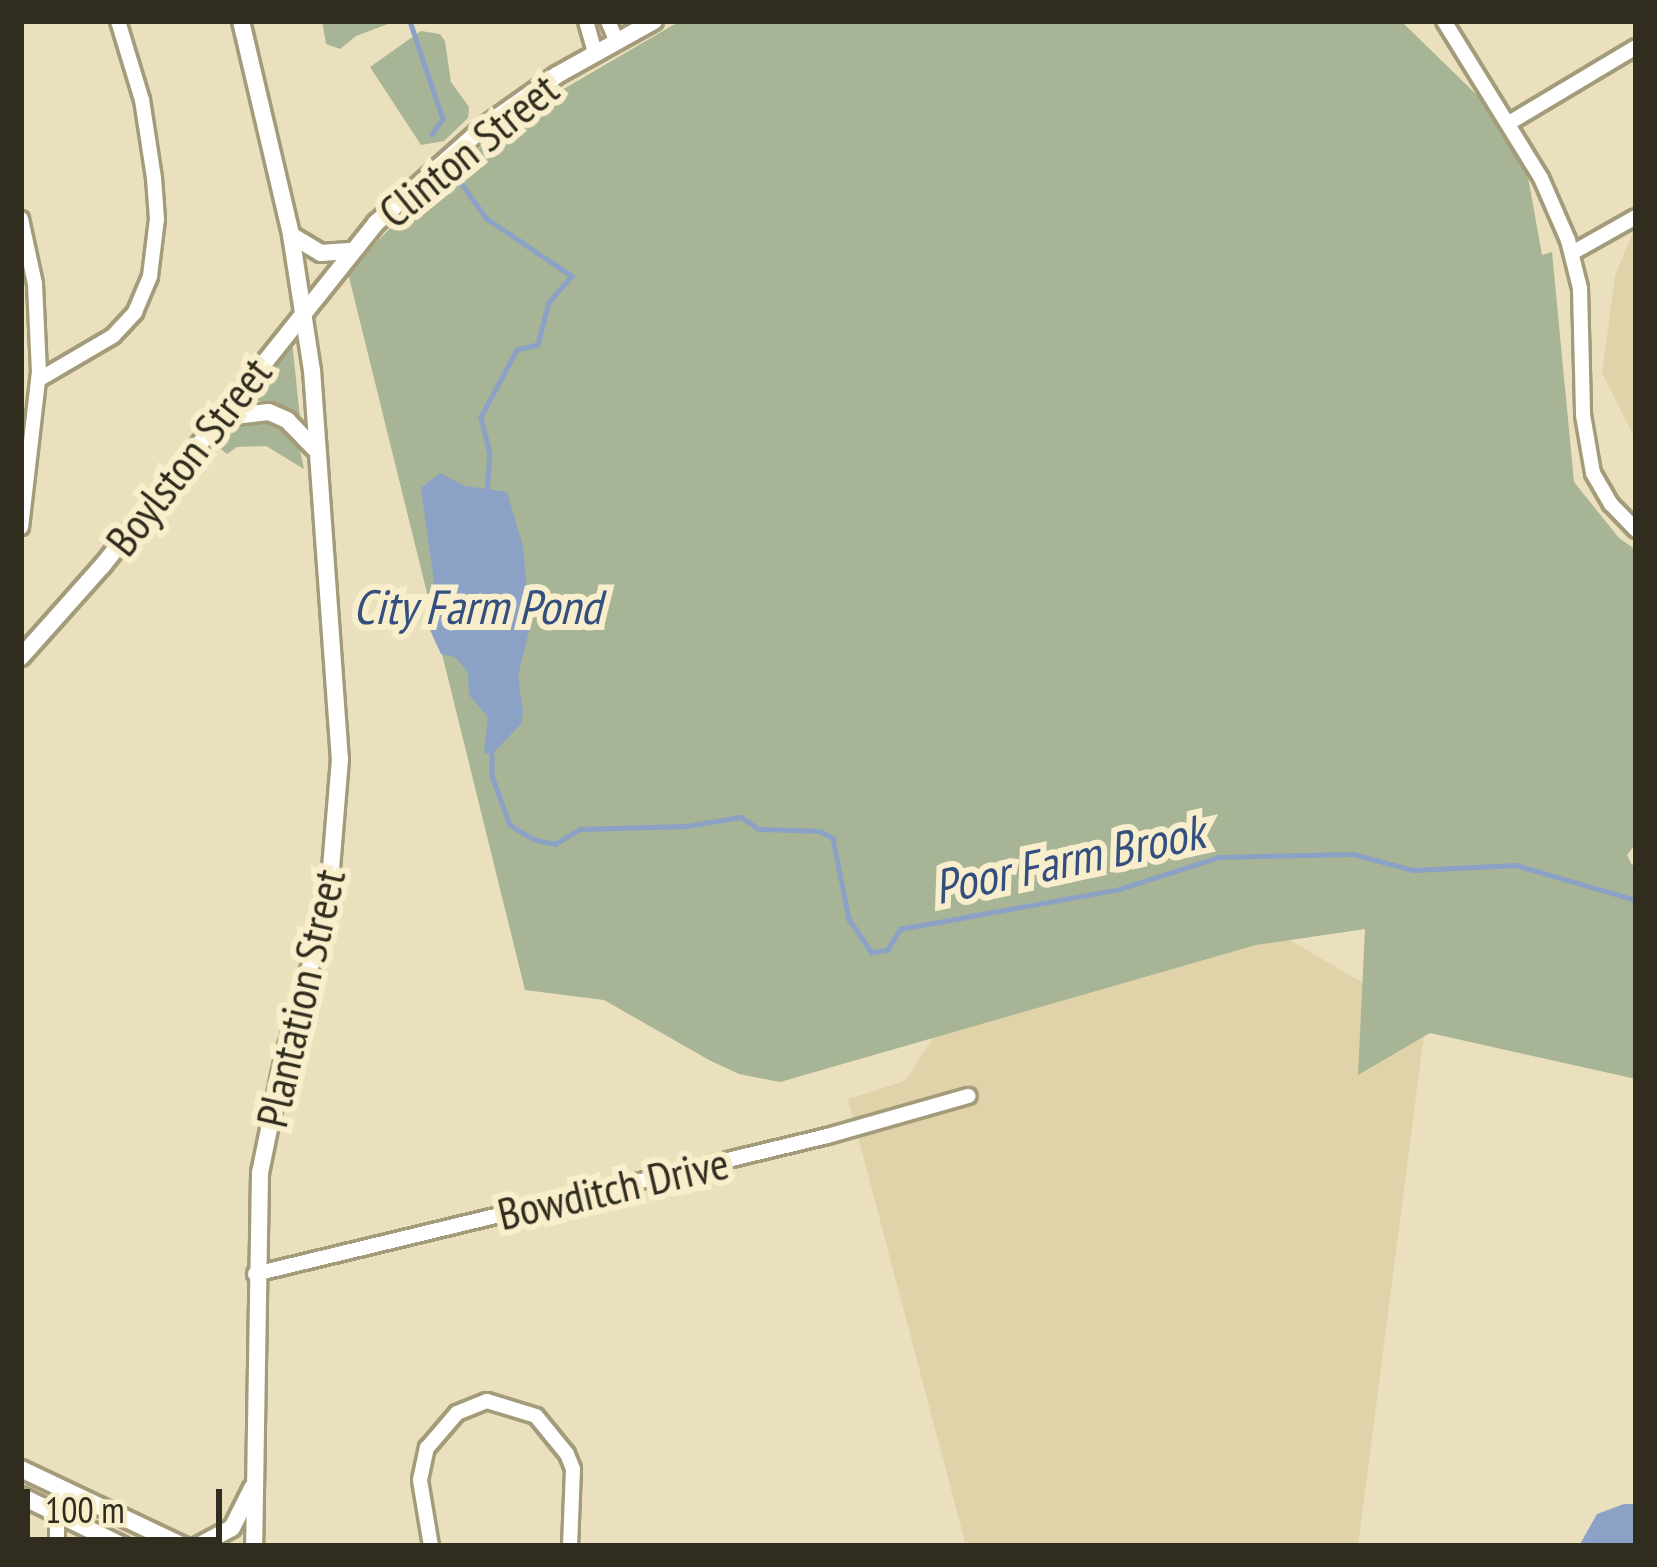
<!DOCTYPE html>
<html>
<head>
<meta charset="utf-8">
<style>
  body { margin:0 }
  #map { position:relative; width:1657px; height:1567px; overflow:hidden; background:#eae0be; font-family:"PT Sans Narrow",sans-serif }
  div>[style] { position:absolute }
  .built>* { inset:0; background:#e0d3aa }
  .green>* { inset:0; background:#a7b495 }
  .water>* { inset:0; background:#8ca1c6 }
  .stream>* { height:4.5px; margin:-2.25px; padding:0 2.25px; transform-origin:2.25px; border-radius:2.25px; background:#8ca1c6 }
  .roads { filter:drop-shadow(3px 0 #a49b7a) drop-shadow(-3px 0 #a49b7a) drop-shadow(0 3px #a49b7a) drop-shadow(0 -3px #a49b7a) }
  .minor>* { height:14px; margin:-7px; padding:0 7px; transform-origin:7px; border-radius:7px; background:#fff }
  .major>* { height:16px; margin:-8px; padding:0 8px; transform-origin:8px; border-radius:8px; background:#fff }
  span { translate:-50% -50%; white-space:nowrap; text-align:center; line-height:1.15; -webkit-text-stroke:12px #f8eecb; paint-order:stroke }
  .street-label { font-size:45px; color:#302d1f }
  .water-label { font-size:48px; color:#334f80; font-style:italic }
  .frame { position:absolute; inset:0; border:24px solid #302d1f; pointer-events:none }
  .scale { position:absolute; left:24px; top:1489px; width:198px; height:54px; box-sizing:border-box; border:6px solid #302d1f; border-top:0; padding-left:15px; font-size:36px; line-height:42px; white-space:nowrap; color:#302d1f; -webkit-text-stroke:9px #f8eecb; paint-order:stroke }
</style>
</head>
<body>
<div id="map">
  <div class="built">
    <div style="clip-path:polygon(1636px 225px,1636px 441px,1602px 373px,1615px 276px)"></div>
    <div style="clip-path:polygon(1284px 937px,1426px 1019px,1358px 1546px,966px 1546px,848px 1099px,905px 1081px,954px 1006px)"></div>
  </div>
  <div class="green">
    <div style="clip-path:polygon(322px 21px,396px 21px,356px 36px,340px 49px,326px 44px)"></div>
    <div style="clip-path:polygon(680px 21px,1401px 21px,1484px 102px,1528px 177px,1542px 255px,1552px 252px,1574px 482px,1619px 538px,1636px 550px,1636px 843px,1627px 855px,1632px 865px,1636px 862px,1636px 1079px,1430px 1033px,1358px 1075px,1365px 929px,1256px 945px,780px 1082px,739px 1074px,709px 1060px,604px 1000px,525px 990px,348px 273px,436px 179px,550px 97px)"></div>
    <div style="clip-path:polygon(421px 31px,440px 34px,445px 41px,451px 82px,469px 107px,468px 118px,444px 141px,421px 145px,370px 67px)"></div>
    <div style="clip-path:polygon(292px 341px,300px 418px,272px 402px,246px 400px)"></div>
    <div style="clip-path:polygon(251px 417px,276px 421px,298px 441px,304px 469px,266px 446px,237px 447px,227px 454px,213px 443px,236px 422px)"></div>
  </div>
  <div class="water">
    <div style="clip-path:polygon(440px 473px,465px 486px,507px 492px,523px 546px,530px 627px,518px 676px,523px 712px,521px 724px,492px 754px,484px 753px,488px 717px,469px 695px,468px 672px,455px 657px,441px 654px,424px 617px,434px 581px,421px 488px)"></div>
    <div style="clip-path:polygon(1624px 1504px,1636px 1504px,1636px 1546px,1579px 1546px,1597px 1514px)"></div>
  </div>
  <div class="stream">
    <div style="left:410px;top:21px;width:103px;rotate:71.4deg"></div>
    <div style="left:443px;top:119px;width:19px;rotate:125deg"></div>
    <div style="left:455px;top:174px;width:54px;rotate:54.8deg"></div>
    <div style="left:486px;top:218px;width:104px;rotate:34deg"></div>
    <div style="left:572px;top:276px;width:35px;rotate:131deg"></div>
    <div style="left:549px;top:302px;width:44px;rotate:104.3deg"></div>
    <div style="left:538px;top:345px;width:22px;rotate:167deg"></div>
    <div style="left:517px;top:350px;width:76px;rotate:118.2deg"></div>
    <div style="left:481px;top:417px;width:37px;rotate:76deg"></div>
    <div style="left:490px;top:453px;width:41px;rotate:94.2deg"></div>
    <div style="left:492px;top:748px;width:28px;rotate:90deg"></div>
    <div style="left:492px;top:776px;width:52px;rotate:69.8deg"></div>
    <div style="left:510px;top:825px;width:27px;rotate:31deg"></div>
    <div style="left:533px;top:839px;width:23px;rotate:13deg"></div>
    <div style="left:555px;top:844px;width:29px;rotate:-31deg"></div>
    <div style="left:580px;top:829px;width:107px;rotate:-1.6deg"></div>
    <div style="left:687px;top:826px;width:55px;rotate:-9.5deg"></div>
    <div style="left:741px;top:817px;width:22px;rotate:34deg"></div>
    <div style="left:759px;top:829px;width:61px;rotate:1.9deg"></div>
    <div style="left:820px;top:831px;width:15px;rotate:28deg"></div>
    <div style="left:833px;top:838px;width:83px;rotate:78.8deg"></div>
    <div style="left:849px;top:919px;width:40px;rotate:56deg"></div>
    <div style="left:871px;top:952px;width:16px;rotate:-7deg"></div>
    <div style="left:887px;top:950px;width:25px;rotate:-58deg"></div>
    <div style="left:900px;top:929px;width:224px;rotate:-10.3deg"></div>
    <div style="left:1120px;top:889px;width:104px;rotate:-17.9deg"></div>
    <div style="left:1219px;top:857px;width:134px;rotate:-1.3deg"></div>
    <div style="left:1353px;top:854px;width:62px;rotate:14.9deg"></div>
    <div style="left:1413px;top:870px;width:103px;rotate:-2.8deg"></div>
    <div style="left:1516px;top:865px;width:125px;rotate:16.3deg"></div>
  </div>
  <div class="roads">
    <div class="minor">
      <div style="left:586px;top:21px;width:33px;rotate:74deg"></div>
      <div style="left:608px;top:21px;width:21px;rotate:67deg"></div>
      <div style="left:1444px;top:21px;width:185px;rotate:58.3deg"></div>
      <div style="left:1541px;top:178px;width:68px;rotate:66.5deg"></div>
      <div style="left:1568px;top:240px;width:49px;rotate:76deg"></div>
      <div style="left:1580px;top:288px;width:127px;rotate:88.6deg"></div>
      <div style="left:1583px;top:415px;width:59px;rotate:80.2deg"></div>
      <div style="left:1593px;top:473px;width:36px;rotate:60deg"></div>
      <div style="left:1611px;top:504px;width:36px;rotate:46deg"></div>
      <div style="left:1509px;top:123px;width:148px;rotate:-30.9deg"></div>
      <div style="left:21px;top:219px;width:66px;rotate:77.8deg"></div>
      <div style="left:35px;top:284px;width:88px;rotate:87.4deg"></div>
      <div style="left:39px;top:372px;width:156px;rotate:96.6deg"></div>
      <div style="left:1572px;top:253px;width:73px;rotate:-29.4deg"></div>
      <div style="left:38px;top:380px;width:87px;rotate:-30.4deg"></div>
      <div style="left:113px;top:336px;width:33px;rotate:-47deg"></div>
      <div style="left:135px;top:312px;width:39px;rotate:-67deg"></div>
      <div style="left:150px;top:276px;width:57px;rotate:-83deg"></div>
      <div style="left:157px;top:219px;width:41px;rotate:-94.2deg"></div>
      <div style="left:154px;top:178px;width:79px;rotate:-98.7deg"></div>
      <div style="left:142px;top:100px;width:83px;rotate:-106.9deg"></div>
      <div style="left:255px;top:1274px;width:588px;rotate:-13.56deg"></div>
      <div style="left:827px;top:1136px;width:147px;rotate:-15.8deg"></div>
      <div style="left:57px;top:1546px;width:33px;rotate:-90deg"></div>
      <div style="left:57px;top:1513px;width:23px;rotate:-70deg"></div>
      <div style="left:431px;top:1546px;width:67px;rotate:-99.5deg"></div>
      <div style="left:420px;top:1480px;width:33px;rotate:-78deg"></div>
      <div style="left:427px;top:1448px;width:46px;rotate:-49.4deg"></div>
      <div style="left:457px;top:1413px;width:32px;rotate:-22deg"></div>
      <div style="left:487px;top:1401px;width:51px;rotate:17deg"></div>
      <div style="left:536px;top:1416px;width:49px;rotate:50.8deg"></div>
      <div style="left:567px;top:1454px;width:16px;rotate:68deg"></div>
      <div style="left:573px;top:1469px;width:77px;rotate:92.2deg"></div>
    </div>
    <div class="major">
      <div style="left:241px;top:21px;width:220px;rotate:76.8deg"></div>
      <div style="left:291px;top:235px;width:137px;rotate:81.2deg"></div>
      <div style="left:312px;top:370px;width:390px;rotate:85.9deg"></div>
      <div style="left:340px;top:759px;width:146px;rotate:94.7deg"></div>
      <div style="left:328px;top:905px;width:162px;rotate:106.1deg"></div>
      <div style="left:283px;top:1061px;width:114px;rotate:101.6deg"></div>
      <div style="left:260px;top:1173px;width:373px;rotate:90.9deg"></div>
      <div style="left:291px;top:235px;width:35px;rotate:31deg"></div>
      <div style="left:321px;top:253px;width:28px;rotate:-4deg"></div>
      <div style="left:217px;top:418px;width:52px;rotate:-6.6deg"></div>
      <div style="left:269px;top:412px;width:20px;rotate:24deg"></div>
      <div style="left:287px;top:420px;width:40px;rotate:46deg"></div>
      <div style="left:21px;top:657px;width:123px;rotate:-48.3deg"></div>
      <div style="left:103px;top:565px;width:438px;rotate:-51.4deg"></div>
      <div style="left:376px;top:223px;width:146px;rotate:-41.7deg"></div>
      <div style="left:485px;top:126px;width:88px;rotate:-35.3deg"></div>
      <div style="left:557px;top:75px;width:111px;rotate:-29.1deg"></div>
      <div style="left:21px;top:1469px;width:179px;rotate:25.4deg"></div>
      <div style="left:21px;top:1496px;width:114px;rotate:26.1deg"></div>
      <div style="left:198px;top:1546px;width:38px;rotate:-28deg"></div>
      <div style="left:232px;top:1528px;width:45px;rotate:-63.4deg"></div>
    </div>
  </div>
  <div class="street-label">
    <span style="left:468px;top:150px;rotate:-39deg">Clinton Street</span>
    <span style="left:188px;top:456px;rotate:-52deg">Boylston Street</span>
    <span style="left:300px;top:998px;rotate:-77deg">Plantation Street</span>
    <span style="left:613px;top:1188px;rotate:-13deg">Bowditch Drive</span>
  </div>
  <div class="water-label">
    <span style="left:477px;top:607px">City Farm Pond</span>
    <span style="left:1069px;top:859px;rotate:-12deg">Poor Farm Brook</span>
  </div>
  <div class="frame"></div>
  <div class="scale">100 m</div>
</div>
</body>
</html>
